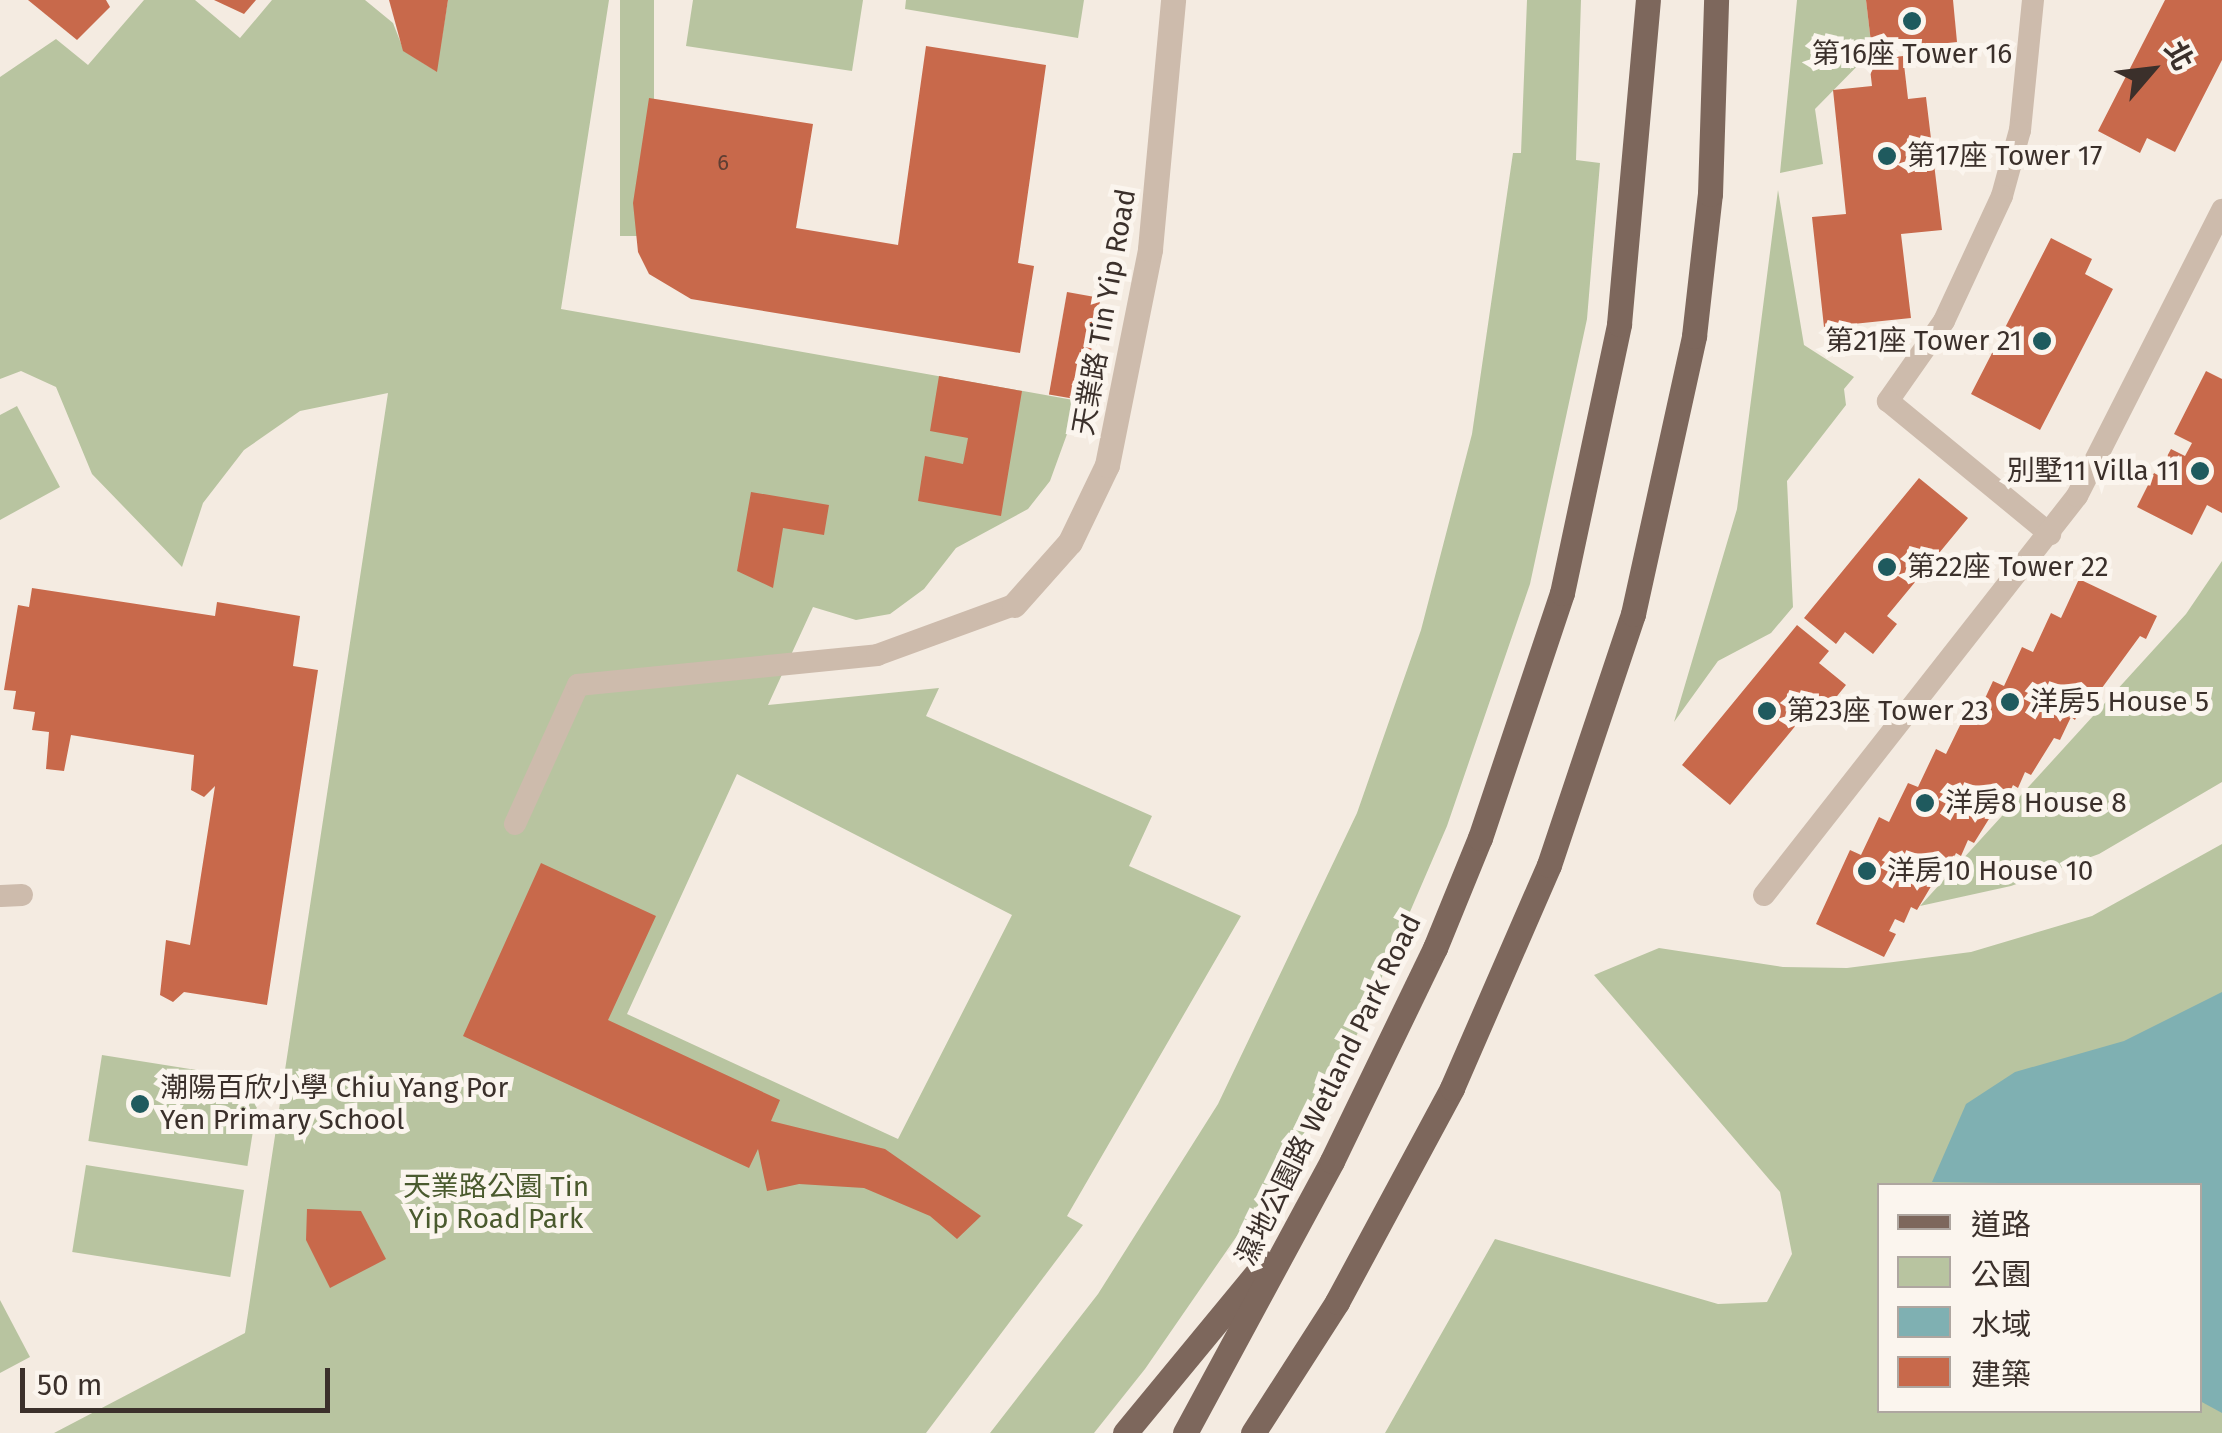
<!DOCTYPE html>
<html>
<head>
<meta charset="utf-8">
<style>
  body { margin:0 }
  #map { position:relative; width:2222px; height:1433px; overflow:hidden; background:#f4ebe1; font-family:"Fira Sans","Noto Sans TC",sans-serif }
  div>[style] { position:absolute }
  .green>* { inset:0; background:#b8c4a0; transform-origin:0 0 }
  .water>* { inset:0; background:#7fb0b2 }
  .building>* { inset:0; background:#c8694b; transform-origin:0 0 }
  .service>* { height:22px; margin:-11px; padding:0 11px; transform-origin:11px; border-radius:11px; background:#cdbbac }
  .minor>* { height:25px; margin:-12.5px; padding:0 12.5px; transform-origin:12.5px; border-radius:12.5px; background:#cdbbac }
  .primary>* { height:25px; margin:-12.5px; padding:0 12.5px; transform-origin:12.5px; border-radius:12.5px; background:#7d675c }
  .dots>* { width:28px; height:28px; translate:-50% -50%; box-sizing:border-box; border:5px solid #fbf5ee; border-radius:50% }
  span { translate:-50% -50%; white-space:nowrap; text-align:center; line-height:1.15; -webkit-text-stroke:10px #fbf5ee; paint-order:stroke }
  .number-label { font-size:22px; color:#5e3e33 }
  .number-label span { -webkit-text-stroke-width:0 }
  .poi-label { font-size:28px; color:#3b302b }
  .left { translate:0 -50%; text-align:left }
  .right { translate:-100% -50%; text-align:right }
  .street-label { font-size:28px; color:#3b302b }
  .park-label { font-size:28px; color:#4a5a2e }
  .legend { position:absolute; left:1877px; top:1183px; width:325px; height:230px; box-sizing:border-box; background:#fbf5ee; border:2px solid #aea6a0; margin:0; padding:12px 18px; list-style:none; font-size:30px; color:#3b302b }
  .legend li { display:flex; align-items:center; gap:20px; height:50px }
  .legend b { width:50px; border:2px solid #aea6a0 }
  .north { position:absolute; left:2102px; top:20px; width:100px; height:100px; -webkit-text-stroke:8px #fbf5ee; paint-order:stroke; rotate:62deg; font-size:28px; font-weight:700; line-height:40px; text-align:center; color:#3b302b }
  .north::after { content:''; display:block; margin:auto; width:35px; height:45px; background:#3b302b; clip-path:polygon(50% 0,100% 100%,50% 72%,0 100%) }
  .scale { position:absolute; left:20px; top:1368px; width:310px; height:45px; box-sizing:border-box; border:5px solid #3b302b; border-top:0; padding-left:12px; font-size:30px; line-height:35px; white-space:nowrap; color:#3b302b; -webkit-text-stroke:8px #fbf5ee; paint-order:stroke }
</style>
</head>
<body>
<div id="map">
  <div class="green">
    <div style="clip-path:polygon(evenodd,144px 0,195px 0,240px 38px,272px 0,365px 0,393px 23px,404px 51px,436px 71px,448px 0,609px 0,561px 309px,1079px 401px,1050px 481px,1028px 509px,956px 548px,924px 589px,890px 614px,856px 620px,813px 607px,768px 705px,939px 688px,926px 716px,1152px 816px,1129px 866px,1241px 916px,1067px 1216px,1083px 1225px,926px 1433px,54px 1433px,245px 1333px,388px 393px,300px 411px,244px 450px,203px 503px,182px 567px,92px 474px,56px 387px,21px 371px,0 379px,0 77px,56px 39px,88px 65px,144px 0,737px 774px,1012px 915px,898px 1139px,627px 1014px,737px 774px)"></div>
    <div style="left:620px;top:0;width:34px;height:236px"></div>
    <div style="clip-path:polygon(693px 0,863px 0,852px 71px,686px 46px)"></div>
    <div style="clip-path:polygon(906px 0,1084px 0,1078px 38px,905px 9px)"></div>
    <div style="clip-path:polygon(1527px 0,1581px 0,1576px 160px,1600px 163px,1587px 319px,1530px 584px,1447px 826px,1349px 1053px,1288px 1162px,1145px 1369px,1094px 1433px,990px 1433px,1098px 1294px,1218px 1104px,1357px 813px,1421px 630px,1472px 434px,1513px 153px,1521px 153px)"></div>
    <div style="clip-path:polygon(1797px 0,1866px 0,1872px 51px,1815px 109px,1823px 164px,1780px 173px)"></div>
    <div style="clip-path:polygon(1778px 190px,1804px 345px,1854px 377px,1844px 389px,1846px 405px,1787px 481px,1793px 607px,1771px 633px,1718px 661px,1674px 722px,1737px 509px)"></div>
    <div style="clip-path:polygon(17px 406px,60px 487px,0 520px,0 415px)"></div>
    <div style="clip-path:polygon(2222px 561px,2222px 782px,2099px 854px,2011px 886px,1920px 906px,2186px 614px)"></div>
    <div style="clip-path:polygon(evenodd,2222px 844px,2222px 1433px,1385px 1433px,1495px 1239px,1718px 1304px,1767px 1302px,1792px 1254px,1780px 1192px,1594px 975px,1659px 948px,1783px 967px,1847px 968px,1971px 952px,2092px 916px,2222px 844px,1880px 1186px,2200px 1186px,2200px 1410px,1880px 1410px,1880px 1186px)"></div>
    <div style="left:102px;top:1055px;width:161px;height:87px;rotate:9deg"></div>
    <div style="left:86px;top:1165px;width:160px;height:88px;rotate:9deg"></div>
    <div style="clip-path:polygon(0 1300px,30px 1357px,0 1373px)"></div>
  </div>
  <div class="water">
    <div style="clip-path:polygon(2222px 992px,2222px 1413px,2200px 1401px,2200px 1186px,1932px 1182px,1966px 1104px,2015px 1072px,2124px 1041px)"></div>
  </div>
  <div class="building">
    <div style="clip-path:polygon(28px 0,106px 0,110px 7px,77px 40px)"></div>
    <div style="clip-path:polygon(214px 0,256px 0,244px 14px)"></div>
    <div style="clip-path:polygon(389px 0,448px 0,437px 72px,403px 51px)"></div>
    <div style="clip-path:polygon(1866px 0,1953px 0,1957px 42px,1872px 51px)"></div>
    <div style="clip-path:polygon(2165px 0,2222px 0,2222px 60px,2175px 152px,2147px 138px,2140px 153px,2098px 131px)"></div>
    <div style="clip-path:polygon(926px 46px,1046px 65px,1018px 263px,1034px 266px,1020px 353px,691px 299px,649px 274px,638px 252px,633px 203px,649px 98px,813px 124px,796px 228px,898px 245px)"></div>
    <div style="clip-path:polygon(1903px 56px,1908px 99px,1926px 97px,1942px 230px,1901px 234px,1911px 318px,1824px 327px,1812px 217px,1846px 214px,1833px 90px,1872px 86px,1869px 60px)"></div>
    <div style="clip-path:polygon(2051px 238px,2092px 259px,2085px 274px,2113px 289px,2040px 430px,1971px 394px)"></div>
    <div style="left:1067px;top:292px;width:34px;height:104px;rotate:10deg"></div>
    <div style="clip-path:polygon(2206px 371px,2222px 379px,2222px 513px,2207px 505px,2192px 535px,2137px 507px,2154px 473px,2172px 483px,2179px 469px,2164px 462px,2171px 449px,2185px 456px,2192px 443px,2174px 434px)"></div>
    <div style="clip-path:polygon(939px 376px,1022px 391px,1001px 516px,918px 501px,925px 456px,963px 464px,968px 438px,930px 431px)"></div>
    <div style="clip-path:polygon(1919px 478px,1968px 518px,1887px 616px,1897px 624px,1873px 654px,1845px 632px,1836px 644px,1804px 618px)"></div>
    <div style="clip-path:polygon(751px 492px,829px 505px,824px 535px,783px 528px,773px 588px,737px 571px)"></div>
    <div style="clip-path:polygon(2079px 579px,2157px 616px,2146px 639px,2140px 636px,2088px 707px,2082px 704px,2075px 720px,2071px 717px,2060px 740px,2054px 738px,2031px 775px,2025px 772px,2018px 788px,2013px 785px,2002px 809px,1997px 806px,1974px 843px,1968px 840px,1961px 856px,1956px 853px,1945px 876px,1939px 873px,1917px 910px,1911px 907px,1904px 923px,1895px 919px,1889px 931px,1896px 934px,1884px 957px,1816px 924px,1850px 850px,1861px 855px,1879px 817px,1889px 822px,1908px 783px,1918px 787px,1936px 749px,1946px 754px,1965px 715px,1975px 720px,1993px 681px,2004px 686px,2022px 647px,2033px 652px,2051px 613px,2061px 618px)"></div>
    <div style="clip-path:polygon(32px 588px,215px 616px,217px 602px,300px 616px,293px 666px,318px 670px,267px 1005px,184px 992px,173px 1002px,160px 995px,166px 940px,190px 945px,215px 786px,204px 797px,191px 790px,194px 755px,71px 735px,64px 771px,46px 769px,49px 732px,32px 730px,35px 712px,13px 709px,16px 691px,4px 690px,18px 605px,29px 607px)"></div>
    <div style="clip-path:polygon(1797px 625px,1829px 651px,1819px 663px,1846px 685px,1821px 716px,1811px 707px,1730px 805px,1682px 765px)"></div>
    <div style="clip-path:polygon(541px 863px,656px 916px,608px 1020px,780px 1100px,771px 1121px,885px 1149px,981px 1216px,957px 1239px,930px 1216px,864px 1188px,799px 1184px,767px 1191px,758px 1149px,749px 1168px,463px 1036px)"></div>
    <div style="clip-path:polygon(307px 1209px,361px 1211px,386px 1259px,330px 1288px,306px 1240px)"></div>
  </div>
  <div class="service">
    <div style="left:2033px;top:0;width:131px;rotate:95.7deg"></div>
    <div style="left:2020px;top:130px;width:68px;rotate:105.3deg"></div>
    <div style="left:2002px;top:196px;width:138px;rotate:114.9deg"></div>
    <div style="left:1944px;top:321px;width:98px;rotate:125deg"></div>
    <div style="left:1888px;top:401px;width:210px;rotate:39.4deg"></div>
    <div style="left:515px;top:824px;width:153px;rotate:-65.6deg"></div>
    <div style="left:578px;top:685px;width:301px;rotate:-5.7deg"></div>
    <div style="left:877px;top:655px;width:146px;rotate:-20.1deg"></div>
    <div style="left:1764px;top:895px;width:507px;rotate:-51.89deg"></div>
    <div style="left:2077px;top:496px;width:321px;rotate:-63.1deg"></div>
    <div style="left:1px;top:896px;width:21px;rotate:-3deg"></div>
  </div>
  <div class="minor">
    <div style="left:1014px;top:605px;width:84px;rotate:-48.4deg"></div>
    <div style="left:1070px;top:542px;width:85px;rotate:-64.3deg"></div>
    <div style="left:1107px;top:465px;width:220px;rotate:-78.7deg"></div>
    <div style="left:1150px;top:249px;width:250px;rotate:-84.7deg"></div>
  </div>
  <div class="primary">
    <div style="left:1125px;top:1433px;width:222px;rotate:-50.5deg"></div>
    <div style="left:1185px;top:1433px;width:309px;rotate:-61.6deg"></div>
    <div style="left:1332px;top:1161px;width:237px;rotate:-64.2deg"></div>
    <div style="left:1435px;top:948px;width:119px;rotate:-67.8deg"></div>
    <div style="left:1480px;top:838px;width:258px;rotate:-71.5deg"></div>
    <div style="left:1562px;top:593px;width:275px;rotate:-78deg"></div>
    <div style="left:1619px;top:324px;width:325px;rotate:-84.9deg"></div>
    <div style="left:1253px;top:1433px;width:156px;rotate:-57.3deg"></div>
    <div style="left:1337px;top:1302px;width:243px;rotate:-61.7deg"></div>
    <div style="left:1452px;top:1088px;width:243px;rotate:-66.5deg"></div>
    <div style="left:1549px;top:865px;width:265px;rotate:-71.5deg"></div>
    <div style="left:1633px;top:614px;width:285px;rotate:-77.6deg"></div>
    <div style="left:1694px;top:336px;width:143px;rotate:-83.6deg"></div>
    <div style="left:1710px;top:194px;width:194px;rotate:-88.2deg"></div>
  </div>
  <div class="dots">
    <div style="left:1912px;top:21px;background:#1f5a5e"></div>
    <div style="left:1887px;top:156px;background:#1f5a5e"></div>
    <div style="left:2042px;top:341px;background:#1f5a5e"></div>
    <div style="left:2200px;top:471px;background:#1f5a5e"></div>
    <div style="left:1887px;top:567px;background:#1f5a5e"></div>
    <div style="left:2010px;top:702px;background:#1f5a5e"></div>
    <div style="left:1767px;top:711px;background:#1f5a5e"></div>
    <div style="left:1925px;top:803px;background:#1f5a5e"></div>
    <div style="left:1867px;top:871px;background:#1f5a5e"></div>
    <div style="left:140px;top:1104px;background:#1f5a5e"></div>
  </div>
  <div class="number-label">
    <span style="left:723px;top:163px">6</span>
  </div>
  <div class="poi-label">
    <span style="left:1912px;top:54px">第16座 Tower 16</span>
    <span class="left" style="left:1907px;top:156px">第17座 Tower 17</span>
    <span class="right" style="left:2022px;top:341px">第21座 Tower 21</span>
    <span class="right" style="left:2180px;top:471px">別墅11 Villa 11</span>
    <span class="left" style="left:1907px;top:567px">第22座 Tower 22</span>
    <span class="left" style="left:2030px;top:702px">洋房5 House 5</span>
    <span class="left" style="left:1787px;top:711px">第23座 Tower 23</span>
    <span class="left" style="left:1945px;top:803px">洋房8 House 8</span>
    <span class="left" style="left:1887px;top:871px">洋房10 House 10</span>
    <span class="left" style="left:160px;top:1104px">潮陽百欣小學 Chiu Yang Por<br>Yen Primary School</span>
  </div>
  <div class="street-label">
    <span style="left:1105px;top:312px;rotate:-80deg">天業路 Tin Yip Road</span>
    <span style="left:1329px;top:1090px;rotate:-64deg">濕地公園路 Wetland Park Road</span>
  </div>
  <div class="park-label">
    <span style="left:496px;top:1203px">天業路公園 Tin<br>Yip Road Park</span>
  </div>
  <ul class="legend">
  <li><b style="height:12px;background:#7d675c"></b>道路</li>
  <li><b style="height:28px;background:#b8c4a0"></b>公園</li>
  <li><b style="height:28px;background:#7fb0b2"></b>水域</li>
  <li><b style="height:28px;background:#c8694b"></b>建築</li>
  </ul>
  <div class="north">北</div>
  <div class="scale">50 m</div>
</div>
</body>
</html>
